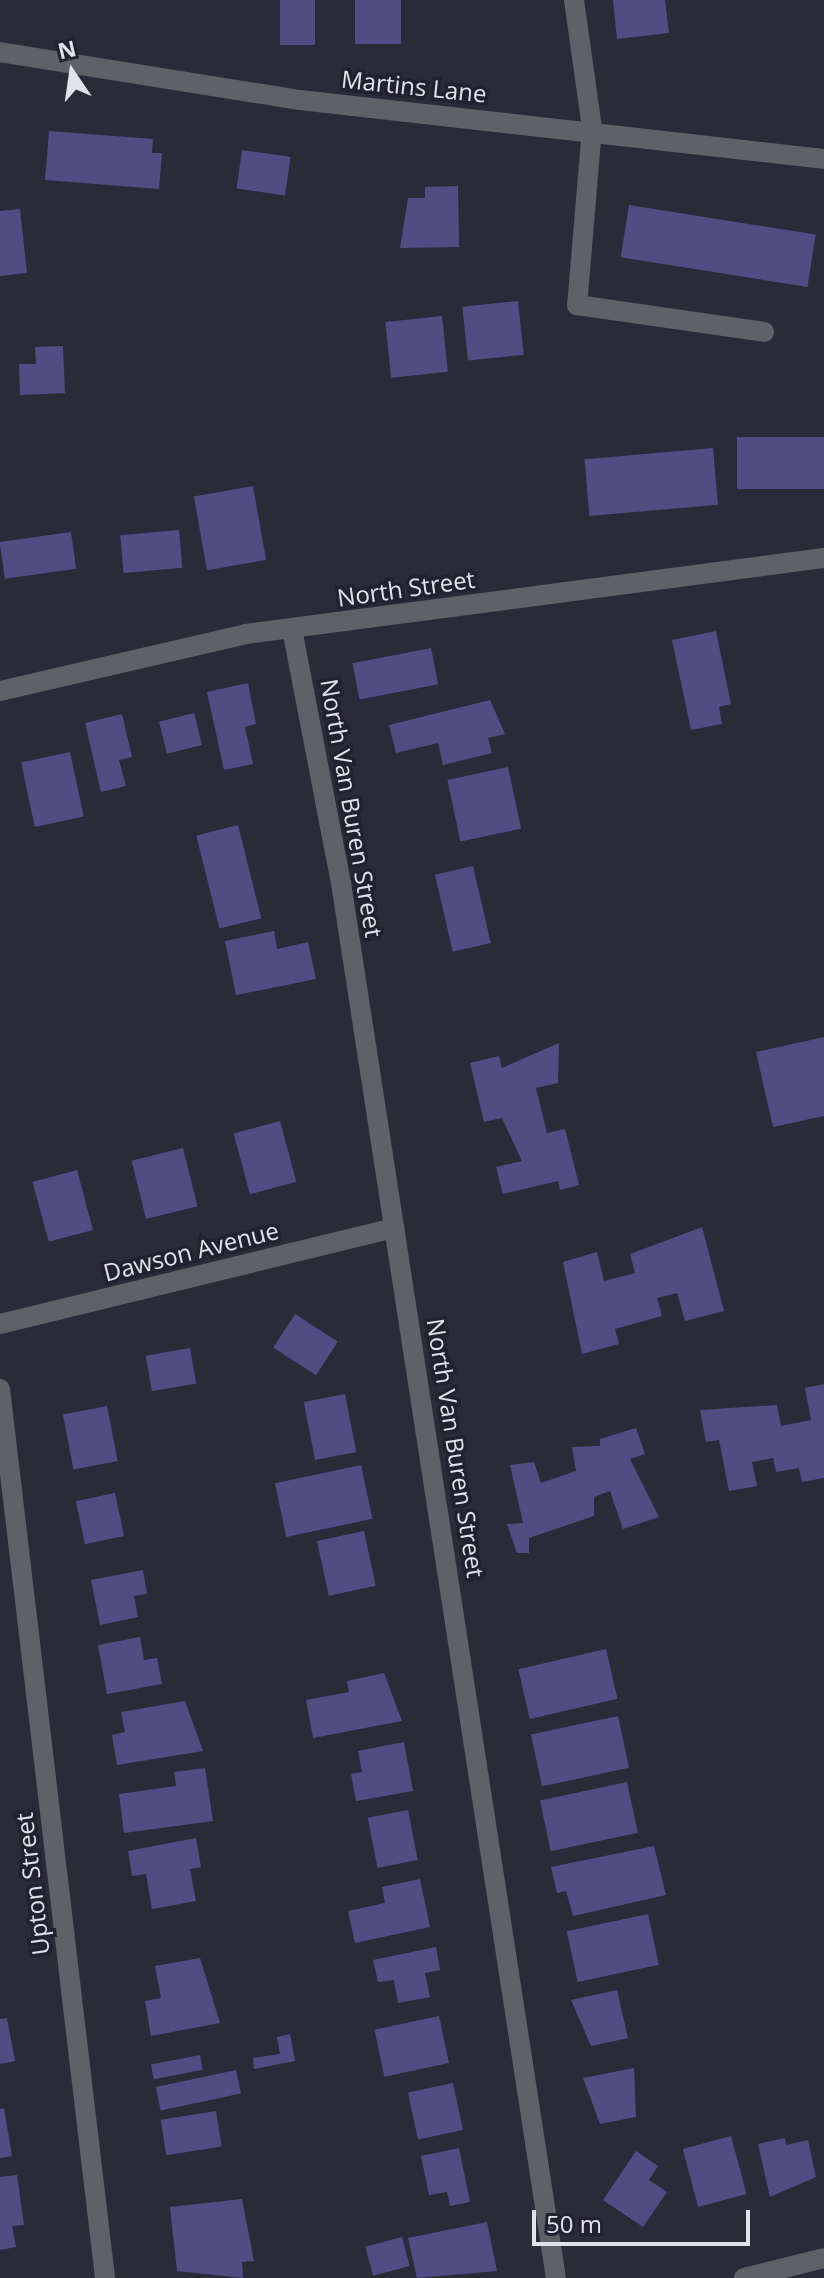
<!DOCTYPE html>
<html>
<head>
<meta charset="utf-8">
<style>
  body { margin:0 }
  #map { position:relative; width:824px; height:2278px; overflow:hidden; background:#2b2a39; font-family:"Open Sans",sans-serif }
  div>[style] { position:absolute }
  .building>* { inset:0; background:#524c84; transform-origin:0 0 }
  .minor>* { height:20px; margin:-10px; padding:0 10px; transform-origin:10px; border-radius:10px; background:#606068 }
  .tertiary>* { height:20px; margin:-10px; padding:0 10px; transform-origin:10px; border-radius:10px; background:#606068 }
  span { translate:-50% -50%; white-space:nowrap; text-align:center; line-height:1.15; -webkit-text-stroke:7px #22212f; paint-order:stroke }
  .street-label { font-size:24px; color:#e2e2ec }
  .north { position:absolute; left:32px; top:32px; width:80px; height:80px; -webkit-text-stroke:6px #22212f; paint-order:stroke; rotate:347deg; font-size:22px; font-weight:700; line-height:32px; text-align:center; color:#e2e2ec }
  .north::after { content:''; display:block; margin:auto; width:28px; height:36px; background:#e2e2ec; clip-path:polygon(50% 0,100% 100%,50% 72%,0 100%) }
  .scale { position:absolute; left:532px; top:2210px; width:218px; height:36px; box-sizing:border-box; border:4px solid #e2e2ec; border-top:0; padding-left:10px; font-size:24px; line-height:28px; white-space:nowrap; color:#e2e2ec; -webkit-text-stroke:6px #22212f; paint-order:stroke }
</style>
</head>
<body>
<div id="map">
  <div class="building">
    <div style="left:280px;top:0;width:35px;height:45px"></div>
    <div style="left:355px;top:0;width:46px;height:44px"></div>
    <div style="clip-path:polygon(613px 0,665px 0,669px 33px,617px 39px)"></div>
    <div style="clip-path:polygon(49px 131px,153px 139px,152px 153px,162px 153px,159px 189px,45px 180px)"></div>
    <div style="left:242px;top:150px;width:49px;height:39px;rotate:8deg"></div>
    <div style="clip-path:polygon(458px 186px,459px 247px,400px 248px,408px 198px,425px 198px,425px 187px)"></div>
    <div style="left:629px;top:205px;width:189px;height:53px;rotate:9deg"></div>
    <div style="clip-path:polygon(20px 209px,27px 273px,0 276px,0 211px)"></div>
    <div style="left:518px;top:301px;width:54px;height:56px;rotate:84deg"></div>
    <div style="left:442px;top:316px;width:56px;height:57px;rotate:84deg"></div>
    <div style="clip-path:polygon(63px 346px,65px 393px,20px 395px,19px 364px,36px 364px,35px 347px)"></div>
    <div style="left:824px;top:437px;width:52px;height:87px;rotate:90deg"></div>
    <div style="left:713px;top:448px;width:57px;height:129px;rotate:85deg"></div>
    <div style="left:253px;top:486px;width:75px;height:60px;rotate:80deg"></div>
    <div style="left:179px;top:530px;width:38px;height:59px;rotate:85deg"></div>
    <div style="left:71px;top:532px;width:37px;height:72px;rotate:82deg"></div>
    <div style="clip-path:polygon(716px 631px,731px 704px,719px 707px,722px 724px,691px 730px,672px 640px)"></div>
    <div style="left:431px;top:648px;width:37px;height:80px;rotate:79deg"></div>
    <div style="clip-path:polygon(248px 683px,256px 724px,245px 727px,253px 764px,224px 770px,207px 692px)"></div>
    <div style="clip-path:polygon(490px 700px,505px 734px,488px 738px,492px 753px,443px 765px,438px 743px,396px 753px,389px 725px)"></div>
    <div style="left:194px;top:713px;width:33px;height:36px;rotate:76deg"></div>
    <div style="clip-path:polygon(122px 714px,132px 757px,119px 760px,126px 786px,101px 792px,85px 723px)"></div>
    <div style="left:70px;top:752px;width:66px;height:50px;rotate:78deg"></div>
    <div style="left:508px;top:767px;width:63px;height:62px;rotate:78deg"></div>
    <div style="left:238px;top:825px;width:96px;height:43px;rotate:76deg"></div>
    <div style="left:473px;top:866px;width:79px;height:39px;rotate:77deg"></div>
    <div style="clip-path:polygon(274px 931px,277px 949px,308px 942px,316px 979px,236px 995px,225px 941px)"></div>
    <div style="clip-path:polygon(824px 1037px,824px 1116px,773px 1127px,756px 1052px)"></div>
    <div style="clip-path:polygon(559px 1043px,558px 1083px,536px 1088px,547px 1133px,565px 1129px,579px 1185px,560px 1190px,558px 1181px,503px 1194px,496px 1167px,522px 1161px,502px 1118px,484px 1122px,470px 1063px,499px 1056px,502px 1068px)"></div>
    <div style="left:280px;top:1121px;width:63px;height:48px;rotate:75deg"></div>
    <div style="left:183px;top:1148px;width:60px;height:53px;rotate:76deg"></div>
    <div style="left:77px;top:1170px;width:62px;height:46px;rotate:75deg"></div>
    <div style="clip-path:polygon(702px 1227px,724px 1311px,685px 1321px,677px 1293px,657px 1298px,662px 1316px,615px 1329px,619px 1344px,582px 1354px,563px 1262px,597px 1252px,604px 1281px,635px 1273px,630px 1254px)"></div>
    <div style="left:295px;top:1314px;width:51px;height:40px;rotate:33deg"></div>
    <div style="left:190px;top:1348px;width:36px;height:45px;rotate:80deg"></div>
    <div style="clip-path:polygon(824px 1384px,824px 1478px,802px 1482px,799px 1468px,776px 1472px,773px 1458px,752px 1462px,757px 1486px,729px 1491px,719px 1440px,706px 1442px,700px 1410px,777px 1405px,781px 1426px,811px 1420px,805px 1388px)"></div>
    <div style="left:345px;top:1394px;width:59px;height:42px;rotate:79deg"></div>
    <div style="left:107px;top:1406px;width:56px;height:45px;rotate:79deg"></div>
    <div style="clip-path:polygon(636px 1428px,645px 1454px,630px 1459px,659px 1517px,623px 1529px,610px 1491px,594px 1497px,594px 1516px,529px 1538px,529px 1553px,517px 1553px,507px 1524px,523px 1523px,510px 1465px,534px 1462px,541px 1483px,576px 1471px,572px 1447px,600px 1446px,600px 1439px)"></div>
    <div style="left:361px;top:1465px;width:55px;height:88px;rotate:78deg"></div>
    <div style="left:115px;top:1493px;width:44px;height:40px;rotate:78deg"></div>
    <div style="left:364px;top:1531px;width:56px;height:48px;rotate:78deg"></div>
    <div style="clip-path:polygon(143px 1570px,147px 1594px,134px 1596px,138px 1617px,100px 1625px,91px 1580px)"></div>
    <div style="clip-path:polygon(140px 1637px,144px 1660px,157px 1658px,162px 1684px,107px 1694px,98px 1645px)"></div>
    <div style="left:606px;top:1649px;width:51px;height:90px;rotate:77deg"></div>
    <div style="clip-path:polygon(384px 1673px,402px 1721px,313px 1738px,306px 1700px,349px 1692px,347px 1681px)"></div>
    <div style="clip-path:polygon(185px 1701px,203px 1751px,117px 1765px,112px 1735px,125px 1732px,121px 1712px)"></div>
    <div style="left:618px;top:1716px;width:53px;height:89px;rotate:78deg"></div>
    <div style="clip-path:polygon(404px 1742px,413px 1791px,356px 1801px,351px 1774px,362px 1772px,358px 1751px)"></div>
    <div style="clip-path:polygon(205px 1768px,213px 1821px,124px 1833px,119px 1794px,176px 1786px,174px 1772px)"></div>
    <div style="left:627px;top:1782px;width:52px;height:89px;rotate:78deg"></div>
    <div style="left:408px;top:1810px;width:51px;height:41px;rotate:79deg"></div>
    <div style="clip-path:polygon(196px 1838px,201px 1867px,190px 1869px,196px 1901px,152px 1909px,146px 1874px,132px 1876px,128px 1851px)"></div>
    <div style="clip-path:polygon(654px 1846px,666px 1895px,573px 1916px,566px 1891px,557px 1893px,551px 1867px)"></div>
    <div style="clip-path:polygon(420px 1879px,430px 1927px,355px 1943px,348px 1911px,385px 1903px,382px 1887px)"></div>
    <div style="left:648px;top:1914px;width:52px;height:83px;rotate:78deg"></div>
    <div style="clip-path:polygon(436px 1947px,440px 1970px,425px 1973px,430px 1997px,398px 2003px,394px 1980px,378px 1982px,373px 1960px)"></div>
    <div style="clip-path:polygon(200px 1958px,220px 2023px,151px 2036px,145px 2001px,161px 1998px,155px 1966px)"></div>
    <div style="clip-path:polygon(617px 1990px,628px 2038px,591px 2046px,571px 2000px)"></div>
    <div style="left:439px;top:2016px;width:48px;height:66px;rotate:78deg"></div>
    <div style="clip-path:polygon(7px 2018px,15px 2061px,0 2064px,0 2019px)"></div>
    <div style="clip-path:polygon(290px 2034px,295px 2061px,254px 2069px,253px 2058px,280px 2054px,277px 2037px)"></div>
    <div style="left:200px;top:2055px;width:15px;height:50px;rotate:79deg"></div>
    <div style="clip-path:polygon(634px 2068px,636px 2117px,600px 2124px,583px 2078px)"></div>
    <div style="left:236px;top:2070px;width:24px;height:82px;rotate:78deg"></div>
    <div style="left:453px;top:2083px;width:48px;height:46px;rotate:78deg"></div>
    <div style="clip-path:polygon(4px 2108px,12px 2156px,0 2158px,0 2109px)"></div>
    <div style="left:216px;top:2111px;width:36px;height:56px;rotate:81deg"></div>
    <div style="left:731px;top:2136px;width:60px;height:50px;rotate:75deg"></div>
    <div style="clip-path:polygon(785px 2138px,786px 2145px,808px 2140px,816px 2177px,770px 2197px,758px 2144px)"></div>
    <div style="clip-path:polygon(459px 2148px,470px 2202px,450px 2206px,447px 2192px,429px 2195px,421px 2156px)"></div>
    <div style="clip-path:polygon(636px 2151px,658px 2166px,649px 2180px,667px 2192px,643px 2227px,603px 2200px)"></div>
    <div style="clip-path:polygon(17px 2175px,24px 2225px,12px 2226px,16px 2247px,0 2250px,0 2177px)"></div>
    <div style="clip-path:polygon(242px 2199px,254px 2261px,242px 2262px,243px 2278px,177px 2271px,170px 2207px)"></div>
    <div style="clip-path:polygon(487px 2222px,497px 2271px,417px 2278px,408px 2238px)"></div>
    <div style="left:402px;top:2237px;width:30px;height:38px;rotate:75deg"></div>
  </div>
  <div class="minor">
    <div style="left:574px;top:0;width:129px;rotate:82deg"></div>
    <div style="left:592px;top:128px;width:178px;rotate:94.8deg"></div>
    <div style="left:577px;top:305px;width:189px;rotate:8.2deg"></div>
    <div style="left:292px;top:629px;width:259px;rotate:79.1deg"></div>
    <div style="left:341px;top:883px;width:1411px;rotate:81.24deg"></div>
    <div style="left:0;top:691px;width:253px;rotate:-13deg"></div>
    <div style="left:246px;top:634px;width:583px;rotate:-7.49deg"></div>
    <div style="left:0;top:1324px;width:406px;rotate:-13.7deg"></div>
    <div style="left:0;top:1389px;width:895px;rotate:83.26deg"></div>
  </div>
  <div class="tertiary">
    <div style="left:0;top:52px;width:304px;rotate:9.1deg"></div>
    <div style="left:300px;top:100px;width:527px;rotate:6.42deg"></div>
    <div style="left:744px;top:2278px;width:82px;rotate:-14deg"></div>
  </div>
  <div class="street-label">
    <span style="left:414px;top:86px;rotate:6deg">Martins Lane</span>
    <span style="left:406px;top:588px;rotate:-8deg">North Street</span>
    <span style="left:352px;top:808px;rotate:80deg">North Van Buren Street</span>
    <span style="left:191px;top:1251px;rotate:-14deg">Dawson Avenue</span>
    <span style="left:456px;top:1448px;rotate:81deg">North Van Buren Street</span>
    <span style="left:32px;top:1884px;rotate:-97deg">Upton Street</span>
  </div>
  <div class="north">N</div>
  <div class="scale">50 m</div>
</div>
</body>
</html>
